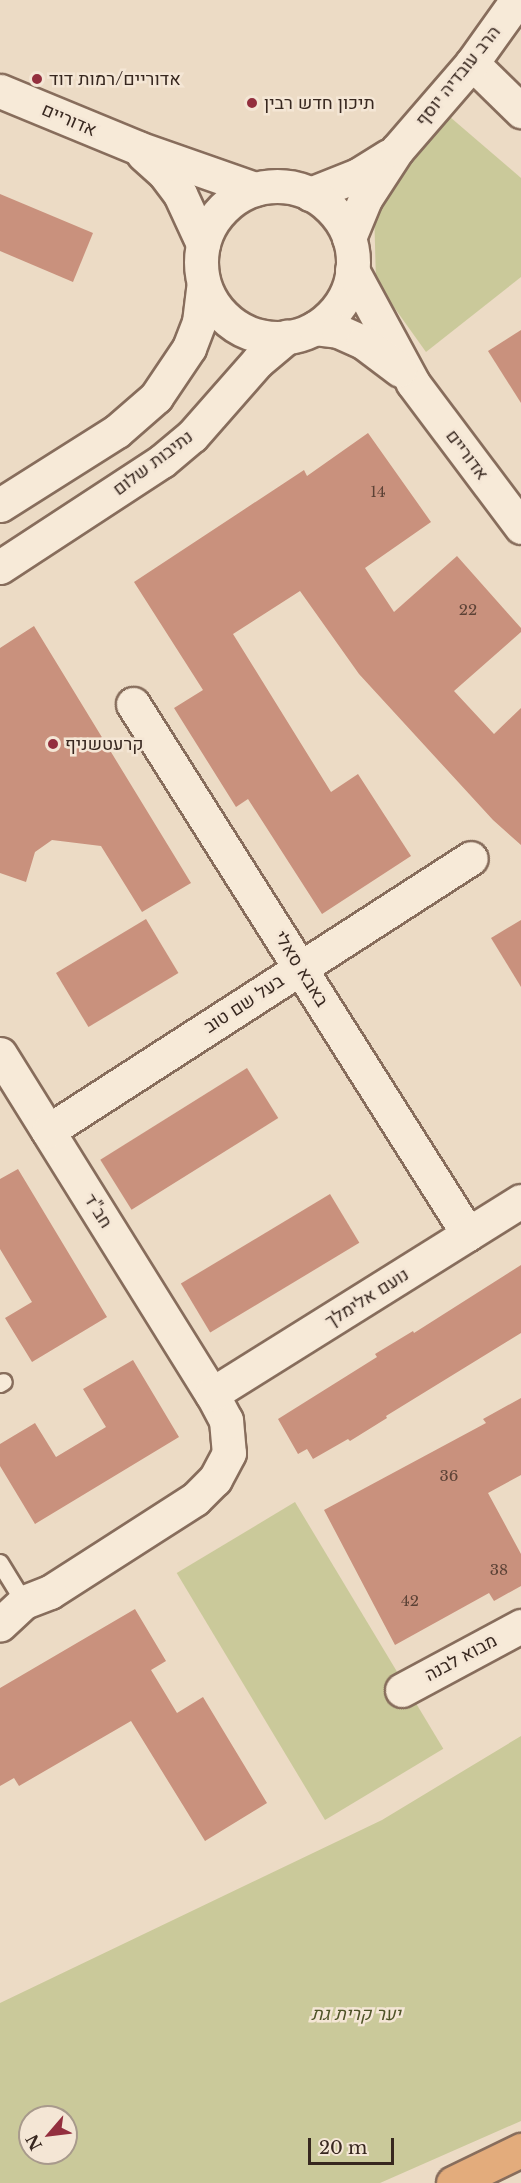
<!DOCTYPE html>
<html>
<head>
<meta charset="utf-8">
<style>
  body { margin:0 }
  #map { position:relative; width:521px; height:2183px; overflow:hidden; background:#ecdbc5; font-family:"Libre Baskerville",Heebo,serif }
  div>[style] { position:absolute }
  .green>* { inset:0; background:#cac99a; transform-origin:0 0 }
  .building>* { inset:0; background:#c9917d; transform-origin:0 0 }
  .roads { filter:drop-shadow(2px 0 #876d5c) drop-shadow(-2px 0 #876d5c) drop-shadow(0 2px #876d5c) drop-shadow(0 -2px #876d5c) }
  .service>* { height:16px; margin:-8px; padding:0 8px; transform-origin:8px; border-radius:8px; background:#f7ead8 }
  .minor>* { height:33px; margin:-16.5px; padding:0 16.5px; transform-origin:16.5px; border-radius:16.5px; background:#f7ead8 }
  .tertiary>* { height:33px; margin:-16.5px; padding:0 16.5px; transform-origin:16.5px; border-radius:16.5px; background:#f7ead8 }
  .tertiary>.ring { margin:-16.5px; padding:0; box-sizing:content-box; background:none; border:33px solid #f7ead8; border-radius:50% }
  .trunk>* { height:33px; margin:-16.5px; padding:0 16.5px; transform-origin:16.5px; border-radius:16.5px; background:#e3ac7c }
  .dots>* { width:16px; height:16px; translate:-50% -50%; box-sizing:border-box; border:3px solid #f4e6d5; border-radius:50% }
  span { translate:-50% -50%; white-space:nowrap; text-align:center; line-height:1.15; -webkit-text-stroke:5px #f4e6d5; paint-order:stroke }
  .number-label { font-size:15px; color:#5c4236 }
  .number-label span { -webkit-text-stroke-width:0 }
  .street-label { font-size:18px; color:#37271f }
  .poi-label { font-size:18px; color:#37271f }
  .left { translate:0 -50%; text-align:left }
  .park-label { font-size:18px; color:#4e5327; font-style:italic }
  .north { position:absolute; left:18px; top:2105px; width:60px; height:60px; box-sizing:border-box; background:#f4e6d5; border:2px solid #a89a8c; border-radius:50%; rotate:242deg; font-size:16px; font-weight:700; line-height:24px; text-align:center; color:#37271f }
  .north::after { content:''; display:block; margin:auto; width:21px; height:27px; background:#932f3e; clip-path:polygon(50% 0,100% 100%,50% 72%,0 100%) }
  .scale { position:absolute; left:308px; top:2138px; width:86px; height:27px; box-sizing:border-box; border:3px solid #37271f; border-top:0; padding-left:8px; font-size:18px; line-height:21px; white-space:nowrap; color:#37271f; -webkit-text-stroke:4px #f4e6d5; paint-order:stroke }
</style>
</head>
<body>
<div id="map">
  <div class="green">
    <div style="clip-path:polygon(450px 117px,521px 178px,521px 277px,426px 352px,376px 282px,374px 207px)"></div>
    <div style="left:295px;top:1502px;width:288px;height:138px;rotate:59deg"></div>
    <div style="clip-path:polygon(evenodd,521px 1736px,521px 2121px,380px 2183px,0 2183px,0 2003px,382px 1820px,521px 1736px,30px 2117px,66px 2117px,66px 2153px,30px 2153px,30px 2117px)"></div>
  </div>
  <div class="building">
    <div style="clip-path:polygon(0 194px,93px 233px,73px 282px,0 251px)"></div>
    <div style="clip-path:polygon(521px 330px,521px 403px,488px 351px)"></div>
    <div style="clip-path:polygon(368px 433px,431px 522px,365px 568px,394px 612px,457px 556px,521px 628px,521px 632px,454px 691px,494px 734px,521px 708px,521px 845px,493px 820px,359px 674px,300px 591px,233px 634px,331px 792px,358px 774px,411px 856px,322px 914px,248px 799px,236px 807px,174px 708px,203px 690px,134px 582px,304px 470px,307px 476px)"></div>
    <div style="clip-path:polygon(34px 626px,191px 883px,142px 912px,101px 846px,52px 840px,35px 852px,26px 882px,0 873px,0 648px)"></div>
    <div style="left:146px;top:919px;width:63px;height:105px;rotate:59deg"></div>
    <div style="clip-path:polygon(521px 920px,521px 987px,491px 938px)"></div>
    <div style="left:247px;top:1068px;width:59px;height:173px;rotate:58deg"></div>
    <div style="clip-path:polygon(18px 1169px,107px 1317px,32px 1362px,5px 1318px,32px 1302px,0 1249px,0 1179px)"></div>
    <div style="left:330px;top:1194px;width:57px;height:174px;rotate:59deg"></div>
    <div style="clip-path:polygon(521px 1265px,521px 1333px,386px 1416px,387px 1418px,350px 1441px,348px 1439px,313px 1459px,307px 1449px,298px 1454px,278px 1419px,377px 1357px,375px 1354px,413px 1331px,414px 1333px)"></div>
    <div style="clip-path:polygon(133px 1360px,179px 1437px,35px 1524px,0 1466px,0 1444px,35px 1423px,56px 1457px,106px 1427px,83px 1389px)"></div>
    <div style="clip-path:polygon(521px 1398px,521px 1475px,488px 1493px,521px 1554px,521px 1586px,494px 1601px,489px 1593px,395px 1645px,324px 1510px,486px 1423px,483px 1419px)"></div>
    <div style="clip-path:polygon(135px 1609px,166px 1661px,151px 1670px,177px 1713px,203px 1697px,267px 1803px,205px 1841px,131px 1721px,19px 1786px,14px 1778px,0 1786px,0 1688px)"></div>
  </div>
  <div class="roads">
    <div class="service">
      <div style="left:0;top:1384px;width:4px;rotate:-27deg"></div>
      <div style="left:0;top:1563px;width:46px;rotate:58.4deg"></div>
    </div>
    <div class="minor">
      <div style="left:472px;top:63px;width:69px;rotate:44.4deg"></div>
      <div style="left:310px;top:194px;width:52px;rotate:-21.6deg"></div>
      <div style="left:358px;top:175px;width:36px;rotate:-32deg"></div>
      <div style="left:349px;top:238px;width:42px;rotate:-67.7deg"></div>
      <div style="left:365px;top:199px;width:59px;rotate:-56.9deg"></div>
      <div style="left:397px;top:150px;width:115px;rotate:-49.2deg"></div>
      <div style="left:472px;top:63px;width:77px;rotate:-54.5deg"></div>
      <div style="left:0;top:505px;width:138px;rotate:-32.3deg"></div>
      <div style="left:117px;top:431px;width:52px;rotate:-41.1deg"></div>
      <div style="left:156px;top:397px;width:59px;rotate:-56deg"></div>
      <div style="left:189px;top:348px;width:28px;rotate:-69deg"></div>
      <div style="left:199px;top:322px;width:38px;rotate:-83deg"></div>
      <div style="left:0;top:567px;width:194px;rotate:-33.2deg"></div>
      <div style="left:162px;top:461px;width:39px;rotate:-40deg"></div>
      <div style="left:192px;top:436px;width:100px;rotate:-48.7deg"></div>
      <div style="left:258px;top:361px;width:38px;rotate:-40deg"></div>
      <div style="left:133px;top:704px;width:627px;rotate:57.7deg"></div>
      <div style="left:0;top:1054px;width:401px;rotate:58.1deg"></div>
      <div style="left:212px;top:1394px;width:30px;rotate:62deg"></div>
      <div style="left:226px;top:1420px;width:33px;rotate:85deg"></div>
      <div style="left:229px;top:1453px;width:30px;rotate:118deg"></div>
      <div style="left:215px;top:1479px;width:28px;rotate:135deg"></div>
      <div style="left:195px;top:1499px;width:172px;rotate:147.3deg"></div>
      <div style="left:50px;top:1592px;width:28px;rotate:159deg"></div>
      <div style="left:24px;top:1602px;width:33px;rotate:137deg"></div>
      <div style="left:48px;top:1131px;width:503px;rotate:-32.84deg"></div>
      <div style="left:212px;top:1394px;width:364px;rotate:-32deg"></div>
      <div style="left:402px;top:1690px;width:135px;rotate:-28.3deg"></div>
    </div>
    <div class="tertiary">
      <div style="left:0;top:91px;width:149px;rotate:22.4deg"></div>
      <div style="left:138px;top:148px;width:124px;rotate:19.3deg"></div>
      <div style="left:143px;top:154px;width:30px;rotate:42deg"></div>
      <div style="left:165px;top:174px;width:25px;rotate:53deg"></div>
      <div style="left:180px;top:194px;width:55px;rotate:65.3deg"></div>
      <div class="ring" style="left:201px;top:186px;width:119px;height:119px"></div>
      <div style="left:352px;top:270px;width:128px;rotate:61.6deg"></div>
      <div style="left:413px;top:383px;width:180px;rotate:53.1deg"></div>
      <div style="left:315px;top:328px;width:23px;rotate:7deg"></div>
      <div style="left:338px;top:331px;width:27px;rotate:24deg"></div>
      <div style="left:363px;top:342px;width:46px;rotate:37.1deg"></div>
    </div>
    <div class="trunk">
      <div style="left:453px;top:2183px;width:76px;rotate:-25.9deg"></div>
    </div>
  </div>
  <div class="dots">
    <div style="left:37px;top:79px;background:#932f3e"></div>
    <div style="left:252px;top:103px;background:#932f3e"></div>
    <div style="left:53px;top:744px;background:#932f3e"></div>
  </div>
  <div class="number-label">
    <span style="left:378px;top:492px">14</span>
    <span style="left:468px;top:610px">22</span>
    <span style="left:449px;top:1476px">36</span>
    <span style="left:499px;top:1570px">38</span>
    <span style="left:410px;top:1601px">42</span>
  </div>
  <div class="street-label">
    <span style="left:458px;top:76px;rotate:-51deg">הרב עובדיה יוסף</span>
    <span style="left:69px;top:120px;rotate:23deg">אדוריים</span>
    <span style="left:467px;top:455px;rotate:53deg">אדוריים</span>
    <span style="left:153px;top:463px;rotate:-37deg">נתיבות שלום</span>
    <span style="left:301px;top:969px;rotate:58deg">באבא סאלי</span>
    <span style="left:244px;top:1004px;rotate:-33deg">בעל שם טוב</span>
    <span style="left:98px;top:1211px;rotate:58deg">חב"ד</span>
    <span style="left:367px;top:1298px;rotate:-32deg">נועם אלימלך</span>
    <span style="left:461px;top:1658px;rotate:-28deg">מבוא לבנה</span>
  </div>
  <div class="poi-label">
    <span class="left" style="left:49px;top:79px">אדוריים/רמות דוד</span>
    <span class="left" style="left:264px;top:103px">תיכון חדש רבין</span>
    <span class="left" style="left:65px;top:744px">קרעטשניף</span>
  </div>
  <div class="park-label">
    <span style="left:356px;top:2014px">יער קרית גת</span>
  </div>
  <div class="north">N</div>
  <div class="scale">20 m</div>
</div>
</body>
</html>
